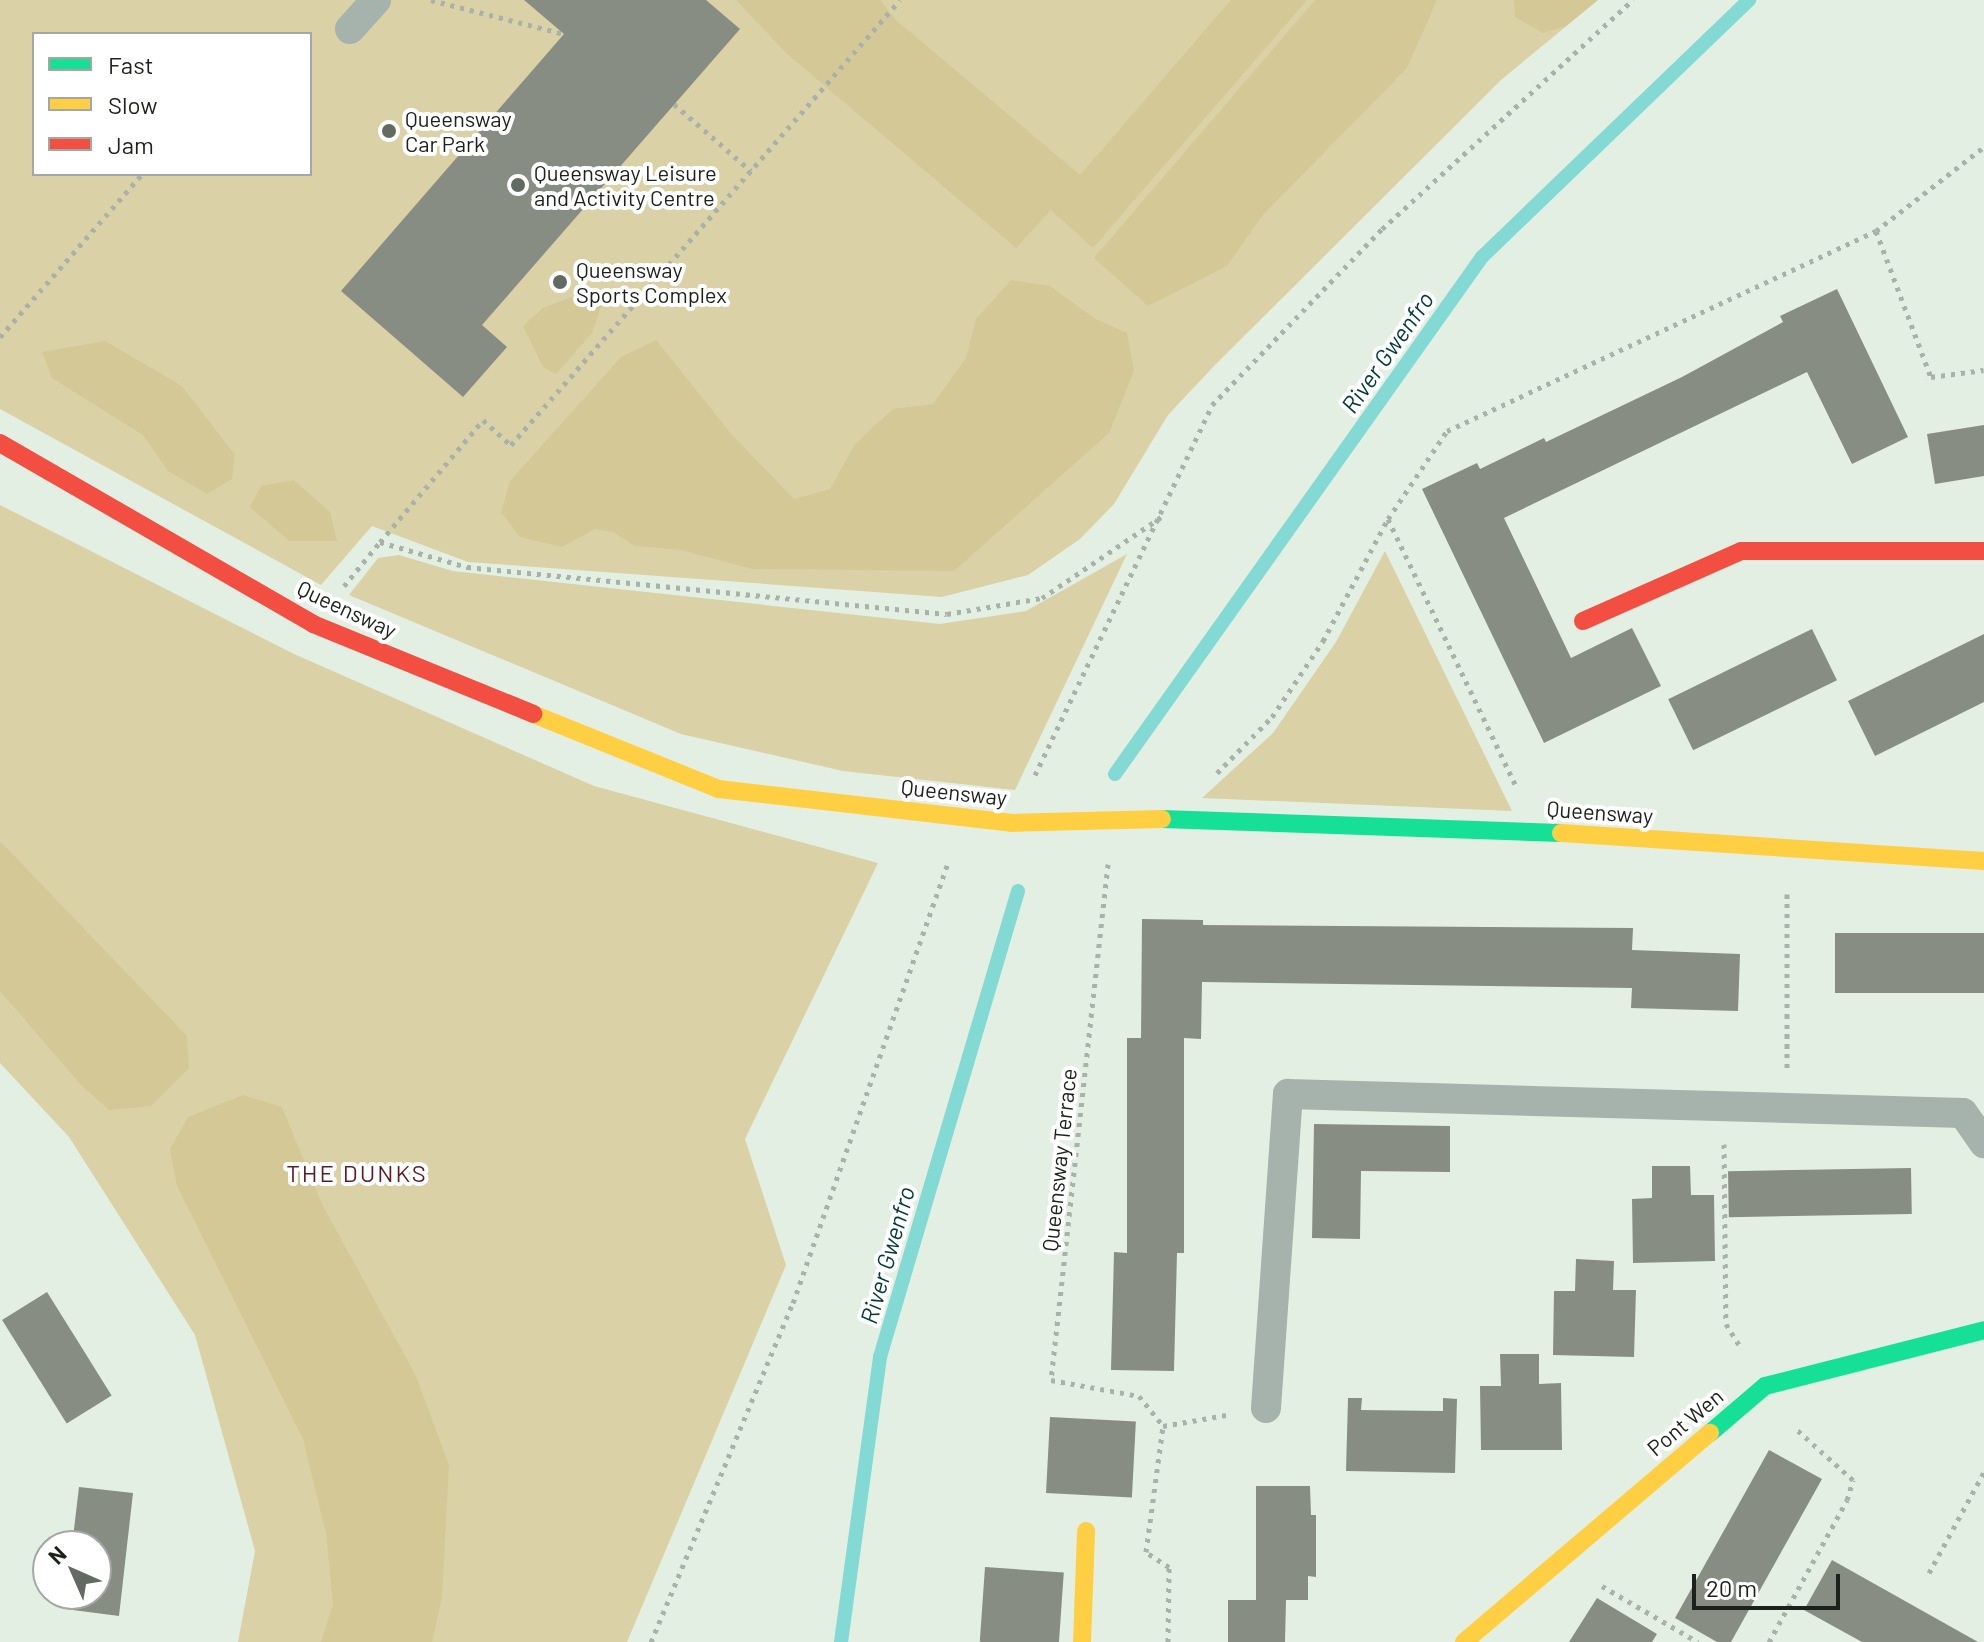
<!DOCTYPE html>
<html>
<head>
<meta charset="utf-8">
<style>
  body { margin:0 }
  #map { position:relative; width:1984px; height:1642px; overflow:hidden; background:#e4efe3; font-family:Barlow,sans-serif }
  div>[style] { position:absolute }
  .green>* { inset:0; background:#dad1a6 }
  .forest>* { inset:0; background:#d4c897 }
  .stream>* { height:14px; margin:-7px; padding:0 7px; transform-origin:7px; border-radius:7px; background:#83d9d3 }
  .building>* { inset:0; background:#888d84; transform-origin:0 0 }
  .path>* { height:5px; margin-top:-2.5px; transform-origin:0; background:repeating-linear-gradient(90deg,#a8b2aa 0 4px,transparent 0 10px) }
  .lane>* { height:30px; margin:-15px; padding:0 15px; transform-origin:15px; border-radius:15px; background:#a5b3ac }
  .fast>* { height:18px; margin:-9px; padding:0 9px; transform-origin:9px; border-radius:9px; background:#16e098 }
  .slow>* { height:18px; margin:-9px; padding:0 9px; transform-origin:9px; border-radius:9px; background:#ffcf43 }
  .jam>* { height:18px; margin:-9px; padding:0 9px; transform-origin:9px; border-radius:9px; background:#f24e42 }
  .dots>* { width:22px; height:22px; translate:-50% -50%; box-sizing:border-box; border:4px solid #fff; border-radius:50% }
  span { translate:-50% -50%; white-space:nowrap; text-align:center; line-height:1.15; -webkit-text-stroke:8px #fff; paint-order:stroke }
  .poi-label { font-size:22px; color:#1c221b }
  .left { translate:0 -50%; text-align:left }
  .street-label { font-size:22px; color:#1c221b }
  .water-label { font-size:24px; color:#013b39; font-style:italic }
  .neighbourhood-label { font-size:24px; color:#5f1a28; letter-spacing:2px }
  .legend { position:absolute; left:32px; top:32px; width:280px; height:144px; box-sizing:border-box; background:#fff; border:2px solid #a4a7a4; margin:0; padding:10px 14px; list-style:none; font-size:24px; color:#1c221b }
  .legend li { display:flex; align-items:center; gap:16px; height:40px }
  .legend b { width:40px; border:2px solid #a4a7a4 }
  .north { position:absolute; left:32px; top:1530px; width:80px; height:80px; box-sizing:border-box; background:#fff; border:2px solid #a4a7a4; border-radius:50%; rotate:315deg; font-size:22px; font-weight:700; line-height:32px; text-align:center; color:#1c221b }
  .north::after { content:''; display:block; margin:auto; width:28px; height:36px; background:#626a61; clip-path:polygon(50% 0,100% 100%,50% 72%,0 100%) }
  .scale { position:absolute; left:1692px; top:1574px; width:148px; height:36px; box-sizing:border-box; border:4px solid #1c221b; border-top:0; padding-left:10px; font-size:24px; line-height:28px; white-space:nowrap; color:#1c221b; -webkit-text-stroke:6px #fff; paint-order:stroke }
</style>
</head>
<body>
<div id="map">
  <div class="green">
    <div style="clip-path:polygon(evenodd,0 0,1598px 0,1501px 80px,1214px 366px,1168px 415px,1114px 504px,1080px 539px,1028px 575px,942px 597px,468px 562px,372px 526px,321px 585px,0 409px,0 0,34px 34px,310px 34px,310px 174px,34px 174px,34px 34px)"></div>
    <div style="clip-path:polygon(0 505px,294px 654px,594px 786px,878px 863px,745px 1139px,786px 1265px,627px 1642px,238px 1642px,255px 1551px,195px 1335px,69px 1137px,0 1063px)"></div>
    <div style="clip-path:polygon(1385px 551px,1512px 811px,1202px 798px,1273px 733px,1336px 642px)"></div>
    <div style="clip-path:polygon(1127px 554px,1015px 790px,843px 771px,681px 734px,349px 595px,378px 558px,399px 555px,453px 571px,940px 624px,1026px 611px)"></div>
  </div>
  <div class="forest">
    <div style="clip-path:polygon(736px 0,880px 0,896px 20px,1080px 175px,1231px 0,1307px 0,1093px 248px,1051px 210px,1016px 248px,786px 53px)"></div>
    <div style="clip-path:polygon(1315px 0,1437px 0,1407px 68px,1262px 216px,1227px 266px,1148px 306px,1094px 258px)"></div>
    <div style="clip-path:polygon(1514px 0,1598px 0,1566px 26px,1543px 33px,1515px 17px)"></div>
    <div style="clip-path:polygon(1011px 280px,1050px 286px,1094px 318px,1127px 333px,1134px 371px,1109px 433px,954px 571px,752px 569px,681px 550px,635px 546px,613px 532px,595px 529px,562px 547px,520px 537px,501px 512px,510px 481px,621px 357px,656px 340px,732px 435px,794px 499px,830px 489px,855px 444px,893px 409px,933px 404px,966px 358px,976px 319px)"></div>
    <div style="clip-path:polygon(585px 292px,603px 301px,592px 333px,556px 374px,543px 367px,523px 326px,543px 308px)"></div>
    <div style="clip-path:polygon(105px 341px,182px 386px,235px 455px,232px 479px,207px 494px,168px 471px,143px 435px,52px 378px,42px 352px)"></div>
    <div style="clip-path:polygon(294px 480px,330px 512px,337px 541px,289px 541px,250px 507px,261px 486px)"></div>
    <div style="clip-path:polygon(0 841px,187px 1036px,189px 1068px,151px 1106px,109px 1110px,82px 1086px,0 991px)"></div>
    <div style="clip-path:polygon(243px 1095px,282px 1107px,322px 1204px,416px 1376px,449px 1465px,442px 1597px,432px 1642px,321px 1642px,333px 1604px,326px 1533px,303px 1439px,177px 1186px,170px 1149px,188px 1117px)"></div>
  </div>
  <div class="stream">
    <div style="left:1115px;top:774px;width:634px;rotate:-54.63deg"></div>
    <div style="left:1482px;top:257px;width:371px;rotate:-43.9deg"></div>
    <div style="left:841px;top:1642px;width:288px;rotate:-82.2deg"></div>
    <div style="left:880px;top:1357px;width:486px;rotate:-73.5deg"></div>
  </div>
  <div class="building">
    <div style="clip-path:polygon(524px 0,706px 0,740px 29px,482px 325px,507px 347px,463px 397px,341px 291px,564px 34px)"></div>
    <div style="clip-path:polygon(1837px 289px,1908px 437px,1852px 464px,1807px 372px,1504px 518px,1571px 658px,1632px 628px,1661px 686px,1544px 743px,1422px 489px,1477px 463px,1480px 469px,1544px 438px,1546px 442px,1682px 377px,1783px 322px,1780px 316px)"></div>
    <div style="clip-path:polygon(1984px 425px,1984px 476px,1935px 484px,1927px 434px)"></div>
    <div style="left:1812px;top:629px;width:57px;height:160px;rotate:64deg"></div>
    <div style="clip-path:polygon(1984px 634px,1984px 702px,1875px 756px,1848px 701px)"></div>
    <div style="clip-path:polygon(1142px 919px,1203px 920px,1203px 925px,1633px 928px,1632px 950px,1740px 954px,1738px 1011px,1631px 1008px,1632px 988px,1202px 982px,1201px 1039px,1184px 1038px,1184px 1253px,1177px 1253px,1174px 1371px,1111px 1370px,1114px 1252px,1127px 1253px,1127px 1038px,1141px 1038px)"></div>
    <div style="left:1835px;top:933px;width:149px;height:60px"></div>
    <div style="clip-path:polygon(1314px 1124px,1450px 1126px,1450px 1172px,1361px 1171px,1360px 1239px,1312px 1238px)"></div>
    <div style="clip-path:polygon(1652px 1166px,1690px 1166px,1691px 1195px,1714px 1195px,1715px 1261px,1633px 1263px,1632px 1199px,1652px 1198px)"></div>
    <div style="left:1911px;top:1168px;width:46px;height:183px;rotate:89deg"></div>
    <div style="clip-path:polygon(1576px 1259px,1614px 1261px,1613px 1290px,1636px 1290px,1634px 1357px,1553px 1355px,1554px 1291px,1575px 1291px)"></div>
    <div style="left:47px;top:1292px;width:122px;height:53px;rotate:58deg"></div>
    <div style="clip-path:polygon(1500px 1354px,1539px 1354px,1539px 1384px,1561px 1383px,1562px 1450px,1481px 1450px,1480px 1386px,1501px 1386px)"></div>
    <div style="clip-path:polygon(1348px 1398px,1362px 1398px,1361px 1410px,1443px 1411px,1443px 1398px,1457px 1399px,1455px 1473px,1346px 1471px)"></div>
    <div style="left:1050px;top:1417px;width:86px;height:76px;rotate:3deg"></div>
    <div style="clip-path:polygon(1769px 1450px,1822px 1479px,1731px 1642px,1717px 1642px,1675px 1618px)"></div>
    <div style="clip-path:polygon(1256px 1486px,1310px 1486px,1311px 1515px,1316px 1515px,1316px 1577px,1308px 1576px,1308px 1600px,1286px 1600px,1285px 1642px,1228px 1642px,1228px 1600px,1256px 1600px)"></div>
    <div style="clip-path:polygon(79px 1487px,133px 1493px,119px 1616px,65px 1609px,67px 1594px,96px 1594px,96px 1546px,72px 1546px)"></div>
    <div style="clip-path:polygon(1832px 1560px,1978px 1642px,1862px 1642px,1804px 1610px)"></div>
    <div style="left:985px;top:1567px;width:79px;height:75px;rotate:4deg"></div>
    <div style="clip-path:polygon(1597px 1598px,1657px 1634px,1652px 1642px,1569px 1642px)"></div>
  </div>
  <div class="path">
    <div style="left:431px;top:0;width:137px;rotate:14.3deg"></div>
    <div style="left:674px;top:104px;width:102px;rotate:41deg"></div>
    <div style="left:1876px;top:231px;width:156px;rotate:69.4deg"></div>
    <div style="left:1931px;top:377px;width:53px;rotate:-7.5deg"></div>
    <div style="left:0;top:337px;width:216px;rotate:-48.9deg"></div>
    <div style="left:1388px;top:519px;width:294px;rotate:64.4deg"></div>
    <div style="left:380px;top:542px;width:160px;rotate:-49.8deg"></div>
    <div style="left:483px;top:420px;width:38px;rotate:42deg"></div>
    <div style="left:511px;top:445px;width:591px;rotate:-48.84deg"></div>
    <div style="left:344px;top:586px;width:57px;rotate:-50.7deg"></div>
    <div style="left:380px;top:542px;width:91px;rotate:16deg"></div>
    <div style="left:467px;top:567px;width:482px;rotate:5.6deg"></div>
    <div style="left:947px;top:614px;width:96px;rotate:-9.6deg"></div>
    <div style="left:1042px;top:598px;width:144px;rotate:-34.2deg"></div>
    <div style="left:1217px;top:773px;width:78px;rotate:-45.5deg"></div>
    <div style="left:1272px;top:717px;width:92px;rotate:-56.1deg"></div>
    <div style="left:1323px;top:641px;width:138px;rotate:-62deg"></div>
    <div style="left:1388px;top:519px;width:106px;rotate:-56.2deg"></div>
    <div style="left:1447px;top:431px;width:473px;rotate:-25deg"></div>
    <div style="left:1876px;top:231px;width:137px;rotate:-37.9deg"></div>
    <div style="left:1035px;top:775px;width:410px;rotate:-64.4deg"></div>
    <div style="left:1212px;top:405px;width:245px;rotate:-46deg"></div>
    <div style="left:1382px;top:229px;width:340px;rotate:-42.4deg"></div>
    <div style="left:1108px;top:864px;width:519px;rotate:96.3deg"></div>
    <div style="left:1051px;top:1380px;width:89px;rotate:10.3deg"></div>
    <div style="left:1139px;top:1396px;width:38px;rotate:51deg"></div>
    <div style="left:1787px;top:1068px;width:174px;rotate:-90deg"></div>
    <div style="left:1724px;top:1144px;width:180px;rotate:89.4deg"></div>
    <div style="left:1726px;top:1324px;width:26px;rotate:58deg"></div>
    <div style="left:1929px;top:1573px;width:115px;rotate:-61.4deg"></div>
    <div style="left:1602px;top:1586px;width:111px;rotate:30.3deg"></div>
    <div style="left:651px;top:1642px;width:368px;rotate:-67.3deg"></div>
    <div style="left:793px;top:1303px;width:467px;rotate:-70.6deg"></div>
    <div style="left:1168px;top:1642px;width:75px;rotate:-89.2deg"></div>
    <div style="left:1169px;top:1567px;width:27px;rotate:-147deg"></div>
    <div style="left:1146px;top:1552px;width:127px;rotate:-82.3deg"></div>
    <div style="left:1163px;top:1426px;width:64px;rotate:-9.9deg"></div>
    <div style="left:1769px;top:1642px;width:162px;rotate:-61.2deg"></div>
    <div style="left:1847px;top:1500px;width:21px;rotate:-73deg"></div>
    <div style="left:1853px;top:1480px;width:79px;rotate:-138.1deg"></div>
  </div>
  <div class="lane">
    <div style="left:350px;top:29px;width:39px;rotate:-48deg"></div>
    <div style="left:1266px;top:1408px;width:315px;rotate:-86deg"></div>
    <div style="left:1288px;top:1094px;width:675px;rotate:1.61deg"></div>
    <div style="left:1963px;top:1113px;width:37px;rotate:55deg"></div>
  </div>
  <div class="fast">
    <div style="left:1162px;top:819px;width:399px;rotate:2deg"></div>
    <div style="left:1710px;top:1433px;width:72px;rotate:-40.5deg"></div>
    <div style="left:1765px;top:1386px;width:226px;rotate:-14.3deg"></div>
  </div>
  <div class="slow">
    <div style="left:533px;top:714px;width:201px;rotate:22deg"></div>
    <div style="left:719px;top:789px;width:294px;rotate:6.6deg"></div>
    <div style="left:1011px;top:823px;width:151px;rotate:-1.5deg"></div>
    <div style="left:1561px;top:833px;width:424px;rotate:3.8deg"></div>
    <div style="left:1082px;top:1642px;width:111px;rotate:-87.9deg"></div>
    <div style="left:1464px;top:1642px;width:323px;rotate:-40.4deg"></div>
  </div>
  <div class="jam">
    <div style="left:0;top:443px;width:362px;rotate:30deg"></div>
    <div style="left:313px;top:624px;width:238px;rotate:22.2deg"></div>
    <div style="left:1583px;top:621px;width:173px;rotate:-23.9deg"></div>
    <div style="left:1741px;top:551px;width:243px"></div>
  </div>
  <div class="dots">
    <div style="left:389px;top:131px;background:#626a61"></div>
    <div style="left:518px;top:185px;background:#626a61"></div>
    <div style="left:560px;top:282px;background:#626a61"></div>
  </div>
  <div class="poi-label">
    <span class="left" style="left:405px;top:131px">Queensway<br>Car Park</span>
    <span class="left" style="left:534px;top:185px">Queensway Leisure<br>and Activity Centre</span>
    <span class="left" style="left:576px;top:282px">Queensway<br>Sports Complex</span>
  </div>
  <div class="street-label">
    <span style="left:347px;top:609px;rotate:25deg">Queensway</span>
    <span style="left:954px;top:792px;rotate:6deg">Queensway</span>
    <span style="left:1600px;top:812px;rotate:4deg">Queensway</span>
    <span style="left:1059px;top:1160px;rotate:-84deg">Queensway Terrace</span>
    <span style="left:1685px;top:1422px;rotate:-40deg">Pont Wen</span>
  </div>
  <div class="water-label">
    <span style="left:1387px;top:352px;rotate:-55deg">River Gwenfro</span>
    <span style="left:887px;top:1255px;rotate:-74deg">River Gwenfro</span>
  </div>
  <div class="neighbourhood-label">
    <span style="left:357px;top:1173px">THE DUNKS</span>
  </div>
  <ul class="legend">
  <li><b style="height:10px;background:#16e098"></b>Fast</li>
  <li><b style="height:10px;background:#ffcf43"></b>Slow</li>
  <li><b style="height:10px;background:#f24e42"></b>Jam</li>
  </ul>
  <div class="north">N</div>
  <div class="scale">20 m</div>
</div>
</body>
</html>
